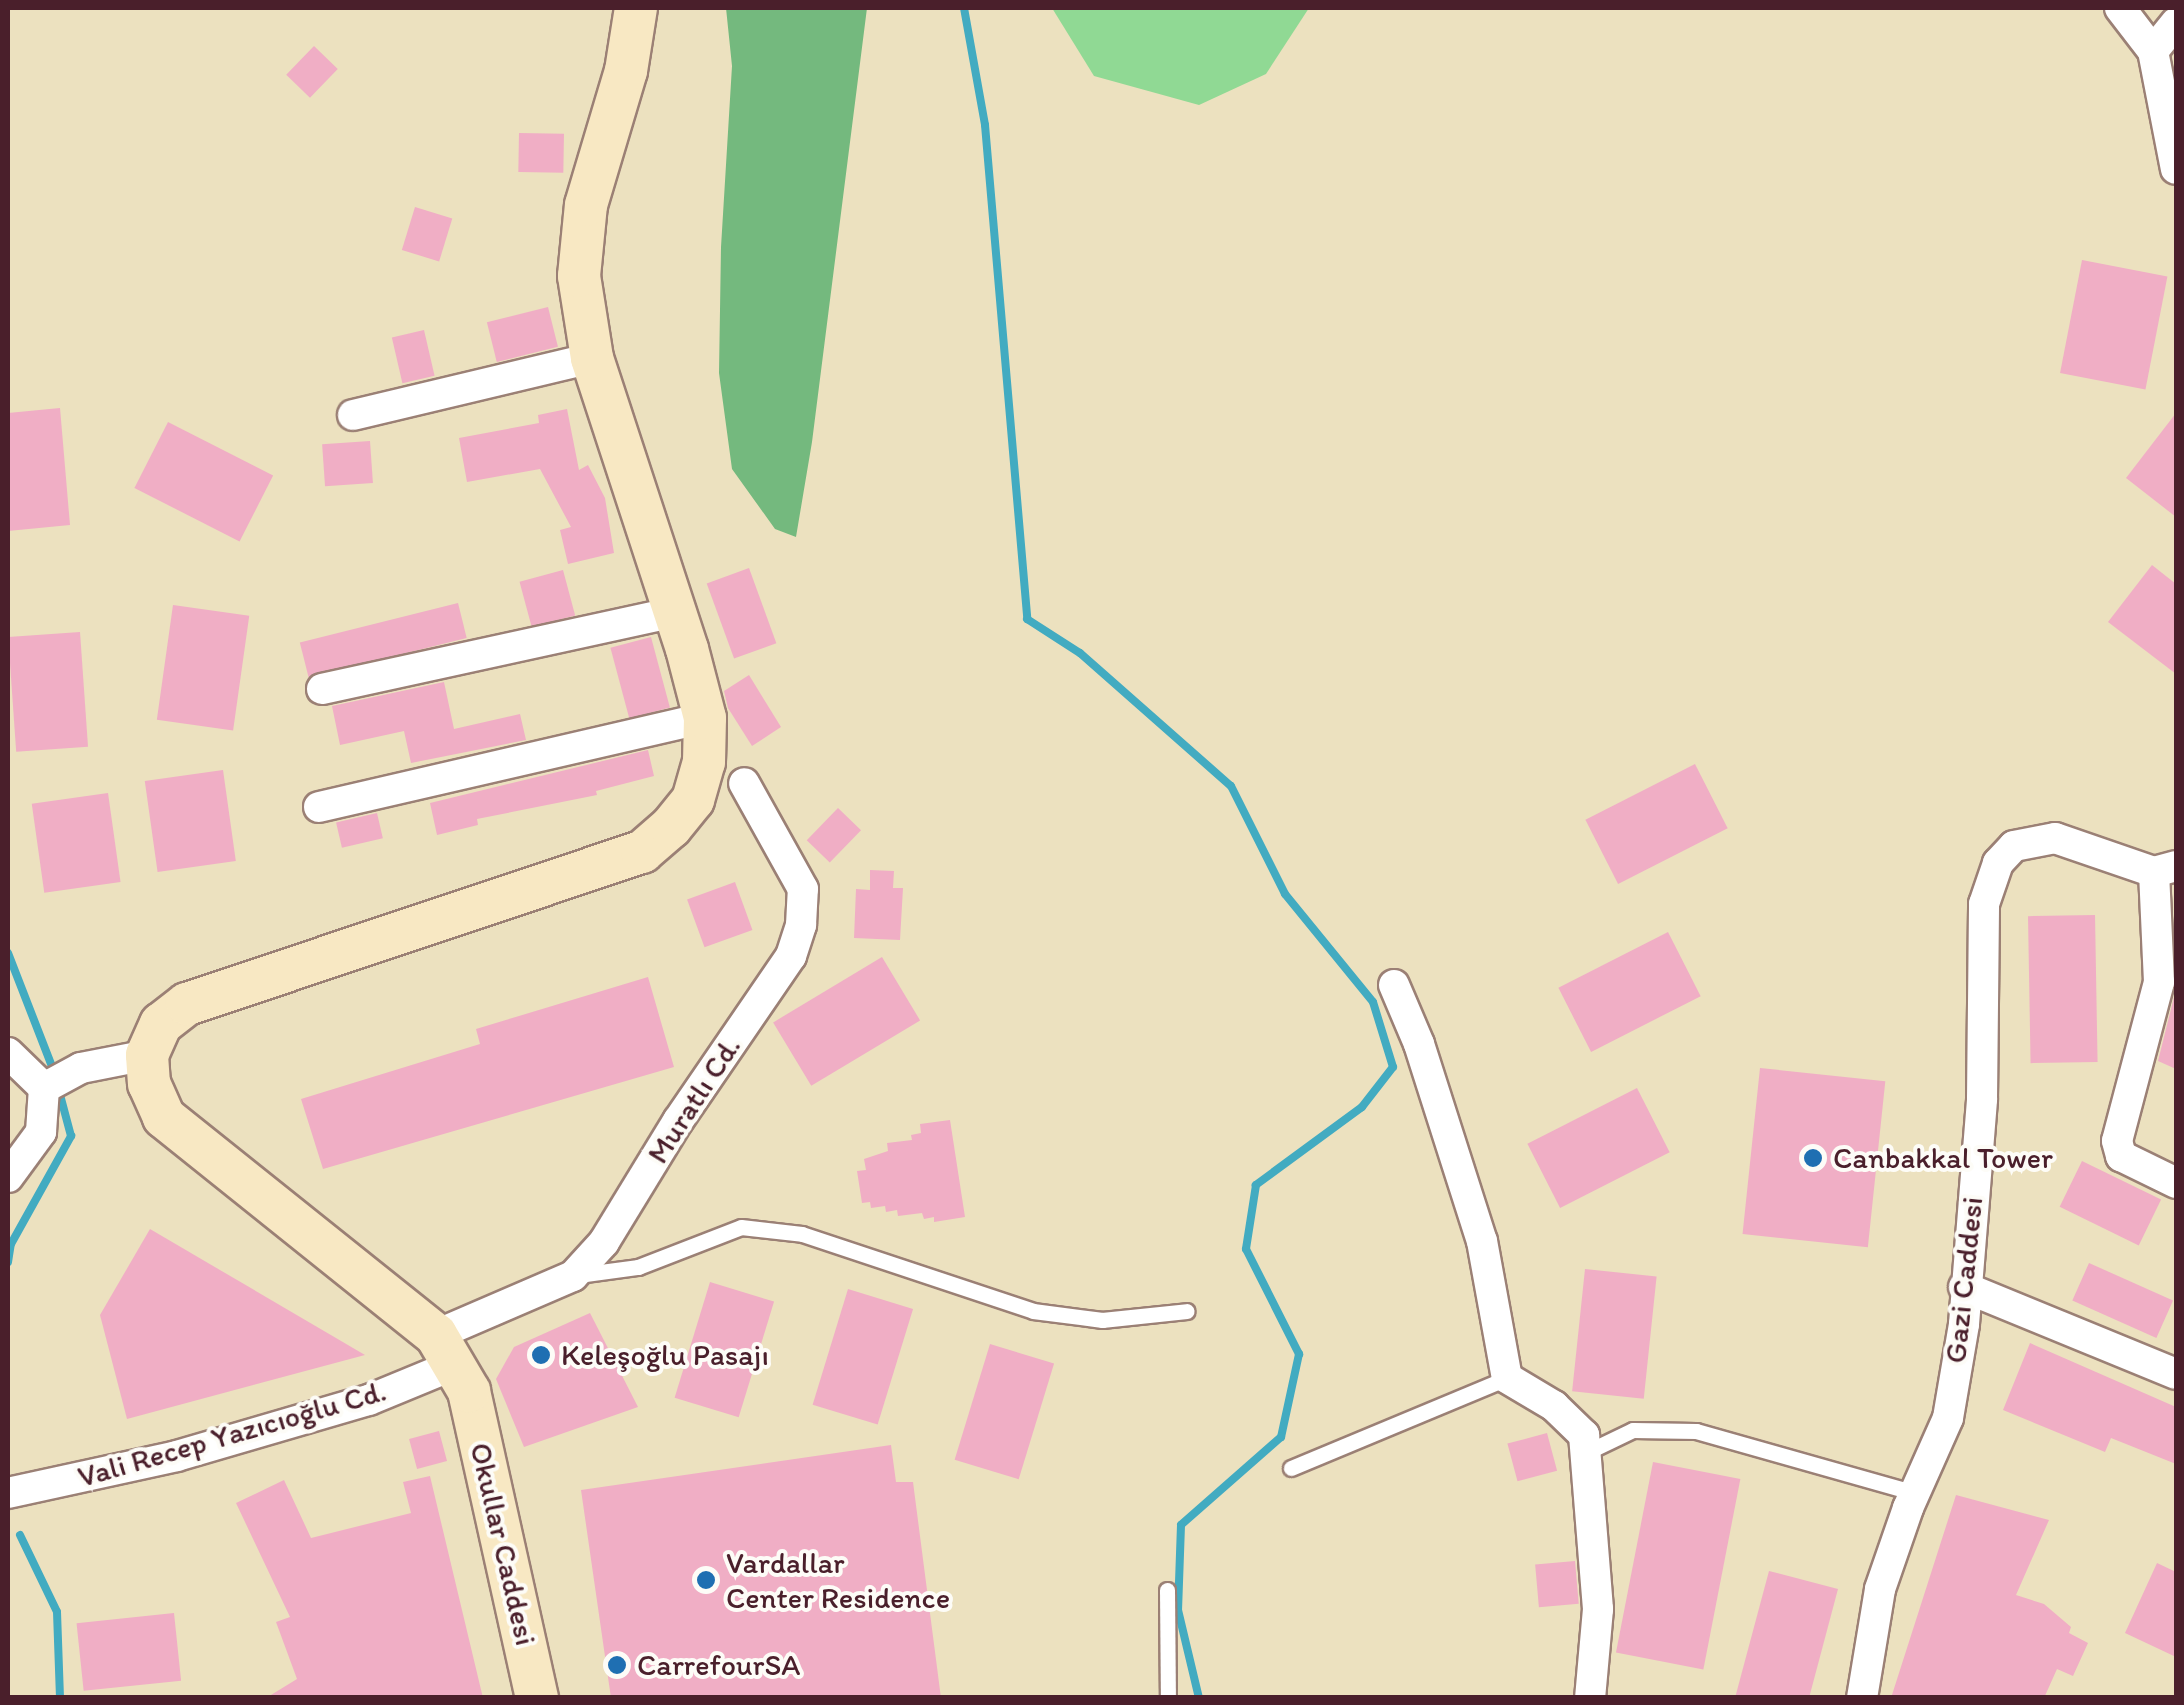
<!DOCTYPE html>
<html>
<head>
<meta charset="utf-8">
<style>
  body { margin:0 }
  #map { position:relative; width:2184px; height:1705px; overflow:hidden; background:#ece1bf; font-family:Itim,sans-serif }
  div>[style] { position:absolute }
  .green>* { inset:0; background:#90d994 }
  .forest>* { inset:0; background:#74b97e }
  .stream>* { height:8px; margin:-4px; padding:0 4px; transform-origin:4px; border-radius:4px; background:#42abc1 }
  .building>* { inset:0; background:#f0aec5; transform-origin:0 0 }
  .roads { filter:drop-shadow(2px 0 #9b8075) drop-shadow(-2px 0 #9b8075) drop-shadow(0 2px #9b8075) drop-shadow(0 -2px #9b8075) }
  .lane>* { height:15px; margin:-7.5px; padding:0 7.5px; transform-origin:7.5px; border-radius:7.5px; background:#fff }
  .street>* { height:30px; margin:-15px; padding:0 15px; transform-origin:15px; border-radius:15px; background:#fff }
  .secondary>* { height:42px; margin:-21px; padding:0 21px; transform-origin:21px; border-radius:21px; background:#f8e8c3 }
  .dots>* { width:28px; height:28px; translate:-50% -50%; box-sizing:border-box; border:5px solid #fdfcf7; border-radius:50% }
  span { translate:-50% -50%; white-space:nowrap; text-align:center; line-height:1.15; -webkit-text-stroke:8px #fdfcf7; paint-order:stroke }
  .street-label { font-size:30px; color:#4a1f2b }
  .poi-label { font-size:30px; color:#4a1f2b }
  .left { translate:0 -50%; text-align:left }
  .frame { position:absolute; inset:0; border:10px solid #4a1f2b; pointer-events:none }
</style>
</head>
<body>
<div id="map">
  <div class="green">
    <div style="clip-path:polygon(1052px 8px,1309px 8px,1266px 74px,1199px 105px,1094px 76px)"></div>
  </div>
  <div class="forest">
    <div style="clip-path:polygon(726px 8px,867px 8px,812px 442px,796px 537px,775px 529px,732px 469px,719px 373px,721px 247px,732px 66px)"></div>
  </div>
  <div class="stream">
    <div style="left:964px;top:8px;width:119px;rotate:79.8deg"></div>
    <div style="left:985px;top:125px;width:496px;rotate:85.1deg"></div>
    <div style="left:1027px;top:619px;width:63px;rotate:32.7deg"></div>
    <div style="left:1080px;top:653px;width:201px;rotate:41.4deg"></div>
    <div style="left:1231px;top:786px;width:121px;rotate:63.4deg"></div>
    <div style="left:1285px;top:894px;width:139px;rotate:50.8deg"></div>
    <div style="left:1373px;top:1002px;width:68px;rotate:72.9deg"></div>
    <div style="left:1393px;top:1067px;width:51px;rotate:127.8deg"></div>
    <div style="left:1362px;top:1107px;width:132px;rotate:143.7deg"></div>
    <div style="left:1256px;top:1185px;width:65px;rotate:98.9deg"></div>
    <div style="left:1246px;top:1249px;width:118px;rotate:63.2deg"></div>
    <div style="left:1299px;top:1354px;width:85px;rotate:102.2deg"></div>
    <div style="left:1281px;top:1437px;width:133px;rotate:138.7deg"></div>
    <div style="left:1181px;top:1525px;width:85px;rotate:92deg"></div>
    <div style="left:1178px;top:1610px;width:90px;rotate:76.6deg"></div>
    <div style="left:8px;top:953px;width:130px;rotate:68.8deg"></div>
    <div style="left:8px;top:1262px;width:18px;rotate:-81deg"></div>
    <div style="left:11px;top:1244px;width:124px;rotate:-60.9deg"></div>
    <div style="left:71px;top:1136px;width:51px;rotate:-104.9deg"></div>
    <div style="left:20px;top:1535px;width:85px;rotate:64.3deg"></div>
    <div style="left:57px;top:1612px;width:86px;rotate:88deg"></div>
  </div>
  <div class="building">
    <div style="left:314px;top:46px;width:33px;height:40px;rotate:44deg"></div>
    <div style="left:519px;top:133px;width:45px;height:39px;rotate:1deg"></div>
    <div style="left:415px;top:207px;width:39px;height:45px;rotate:17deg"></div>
    <div style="left:2082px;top:260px;width:87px;height:115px;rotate:11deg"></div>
    <div style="left:548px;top:307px;width:41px;height:63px;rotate:76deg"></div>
    <div style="left:424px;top:330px;width:47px;height:33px;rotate:77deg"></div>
    <div style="clip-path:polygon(60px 408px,70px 525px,8px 531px,8px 413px)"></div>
    <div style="clip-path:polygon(567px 409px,579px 470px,588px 465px,605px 498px,614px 553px,568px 564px,560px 530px,571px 527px,540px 469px,467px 482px,459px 438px,539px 423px,538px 415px)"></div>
    <div style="clip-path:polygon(2176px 413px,2176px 517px,2126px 478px)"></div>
    <div style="left:168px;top:422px;width:118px;height:74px;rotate:27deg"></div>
    <div style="left:370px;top:441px;width:42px;height:48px;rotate:86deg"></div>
    <div style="clip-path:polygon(2152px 565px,2176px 584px,2176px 674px,2108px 622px)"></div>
    <div style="left:749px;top:568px;width:80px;height:45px;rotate:70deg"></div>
    <div style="left:563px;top:570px;width:47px;height:45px;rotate:75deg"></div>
    <div style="left:458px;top:603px;width:36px;height:163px;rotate:76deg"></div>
    <div style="left:173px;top:605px;width:77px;height:116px;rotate:8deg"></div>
    <div style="left:80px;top:632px;width:115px;height:72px;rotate:86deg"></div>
    <div style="left:651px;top:637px;width:73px;height:42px;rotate:75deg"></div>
    <div style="clip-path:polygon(749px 675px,781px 727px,752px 746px,728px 708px,724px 691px)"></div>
    <div style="clip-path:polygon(444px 682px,454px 729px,520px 714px,526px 740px,411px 763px,404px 731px,340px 745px,332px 706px)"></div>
    <div style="clip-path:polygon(648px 750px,654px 776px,596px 791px,597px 795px,477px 819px,478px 825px,437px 835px,430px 803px)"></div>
    <div style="left:1695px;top:764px;width:72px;height:123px;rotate:63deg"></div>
    <div style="left:223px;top:770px;width:92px;height:79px;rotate:82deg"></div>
    <div style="left:108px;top:793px;width:90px;height:77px;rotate:82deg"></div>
    <div style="left:838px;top:808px;width:32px;height:45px;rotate:44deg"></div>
    <div style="left:377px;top:813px;width:26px;height:42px;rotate:77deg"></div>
    <div style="clip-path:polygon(870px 870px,894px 871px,893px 888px,903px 888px,900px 940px,854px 938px,856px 889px,870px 890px)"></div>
    <div style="left:735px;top:882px;width:51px;height:51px;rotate:70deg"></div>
    <div style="left:2095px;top:915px;width:147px;height:67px;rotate:89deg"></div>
    <div style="left:1668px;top:932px;width:72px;height:123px;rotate:63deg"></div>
    <div style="left:882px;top:957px;width:74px;height:127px;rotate:59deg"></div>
    <div style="clip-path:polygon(648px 977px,674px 1067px,323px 1169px,301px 1099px,480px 1044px,476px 1029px)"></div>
    <div style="clip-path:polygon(2176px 989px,2176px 1069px,2158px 1061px)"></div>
    <div style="left:1760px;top:1068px;width:126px;height:167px;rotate:6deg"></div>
    <div style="left:1637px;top:1088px;width:72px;height:123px;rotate:63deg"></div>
    <div style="clip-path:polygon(950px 1120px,965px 1217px,934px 1222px,934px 1217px,924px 1219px,922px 1213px,898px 1216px,897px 1210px,886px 1212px,885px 1206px,871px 1208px,870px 1202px,862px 1203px,857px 1171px,866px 1170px,864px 1159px,888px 1151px,887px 1143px,912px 1140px,911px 1135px,921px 1133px,920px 1124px)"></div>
    <div style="left:2082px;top:1161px;width:88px;height:51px;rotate:26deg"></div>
    <div style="clip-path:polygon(150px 1229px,365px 1355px,127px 1419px,100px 1315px)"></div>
    <div style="left:2089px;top:1263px;width:92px;height:41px;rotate:24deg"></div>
    <div style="left:1585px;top:1269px;width:72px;height:123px;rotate:6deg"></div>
    <div style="left:710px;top:1282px;width:67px;height:121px;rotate:17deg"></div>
    <div style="left:848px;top:1289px;width:68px;height:121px;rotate:17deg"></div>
    <div style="clip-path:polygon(590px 1313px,638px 1407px,524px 1447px,496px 1379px,514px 1347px)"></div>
    <div style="clip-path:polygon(2030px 1343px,2176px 1407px,2176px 1464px,2111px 1438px,2105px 1452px,2003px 1410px)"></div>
    <div style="left:990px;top:1344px;width:67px;height:121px;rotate:17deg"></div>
    <div style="left:439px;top:1431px;width:31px;height:31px;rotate:75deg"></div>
    <div style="left:1547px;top:1433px;width:39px;height:41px;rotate:75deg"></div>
    <div style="clip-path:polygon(891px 1445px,896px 1482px,913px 1482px,941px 1698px,611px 1698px,581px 1490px)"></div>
    <div style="left:1653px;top:1462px;width:89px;height:194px;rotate:11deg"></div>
    <div style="clip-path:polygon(430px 1476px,483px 1698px,266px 1698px,297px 1679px,276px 1622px,290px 1617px,236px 1503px,284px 1480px,311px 1538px,411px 1513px,403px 1482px)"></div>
    <div style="clip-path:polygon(1956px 1495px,2049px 1520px,2016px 1595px,2044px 1604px,2071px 1627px,2069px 1633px,2088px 1643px,2073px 1676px,2057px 1669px,2044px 1698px,1891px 1698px)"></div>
    <div style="left:1575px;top:1561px;width:43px;height:40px;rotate:85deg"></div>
    <div style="clip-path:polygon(2157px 1563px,2176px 1572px,2176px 1657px,2125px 1633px)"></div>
    <div style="clip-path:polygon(1769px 1571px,1838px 1589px,1809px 1698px,1735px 1698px)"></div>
    <div style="left:174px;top:1613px;width:68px;height:98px;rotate:84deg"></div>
  </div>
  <div class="roads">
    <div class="lane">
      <div style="left:578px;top:1275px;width:61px;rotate:-7.6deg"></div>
      <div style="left:638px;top:1267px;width:110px;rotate:-21.2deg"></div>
      <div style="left:741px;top:1227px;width:61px;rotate:6.5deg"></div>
      <div style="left:802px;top:1234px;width:243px;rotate:18.4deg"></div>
      <div style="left:1033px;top:1311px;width:70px;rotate:7.4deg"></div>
      <div style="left:1102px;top:1320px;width:85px;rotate:-6deg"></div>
      <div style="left:1585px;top:1453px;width:53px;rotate:-25.6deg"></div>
      <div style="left:1633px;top:1430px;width:63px;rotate:0.9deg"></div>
      <div style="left:1696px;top:1431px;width:228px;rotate:15.8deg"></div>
      <div style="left:1291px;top:1468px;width:234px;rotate:-22.6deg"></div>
      <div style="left:1167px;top:1590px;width:108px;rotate:89.5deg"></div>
    </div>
    <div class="street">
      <div style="left:2120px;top:8px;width:54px;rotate:52.5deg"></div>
      <div style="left:2153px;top:51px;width:120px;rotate:79deg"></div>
      <div style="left:2153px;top:51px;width:36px;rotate:-51deg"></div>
      <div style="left:353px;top:415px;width:246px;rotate:-13.4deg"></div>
      <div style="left:322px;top:689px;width:362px;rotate:-12.3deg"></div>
      <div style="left:319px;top:807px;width:396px;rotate:-13deg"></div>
      <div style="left:2154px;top:872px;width:110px;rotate:87.4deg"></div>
      <div style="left:2159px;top:982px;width:164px;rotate:104.8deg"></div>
      <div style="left:2117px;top:1141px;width:16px;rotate:75deg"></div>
      <div style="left:2121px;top:1156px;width:61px;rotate:26.1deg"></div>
      <div style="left:1394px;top:985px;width:64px;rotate:67deg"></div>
      <div style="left:1419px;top:1044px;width:207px;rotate:72.3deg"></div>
      <div style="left:1482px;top:1241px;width:139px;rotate:79.7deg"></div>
      <div style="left:1507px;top:1378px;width:55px;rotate:30.8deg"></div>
      <div style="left:1554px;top:1406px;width:42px;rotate:44deg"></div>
      <div style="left:1584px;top:1435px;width:175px;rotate:85.4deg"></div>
      <div style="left:1598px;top:1609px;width:89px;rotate:95.1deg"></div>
      <div style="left:8px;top:1053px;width:50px;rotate:44.2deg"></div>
      <div style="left:44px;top:1088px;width:42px;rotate:-28.4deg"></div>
      <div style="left:81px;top:1068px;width:67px;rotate:-11.1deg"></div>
      <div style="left:8px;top:1177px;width:56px;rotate:-53.7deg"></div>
      <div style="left:41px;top:1132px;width:44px;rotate:-86.1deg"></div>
      <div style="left:1964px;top:1287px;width:229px;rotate:22.3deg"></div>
      <div style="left:436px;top:1335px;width:149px;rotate:-23.3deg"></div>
      <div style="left:573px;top:1276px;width:46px;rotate:-47.6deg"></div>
      <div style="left:604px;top:1242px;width:142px;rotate:-58.6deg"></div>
      <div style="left:678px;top:1121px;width:200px;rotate:-55.6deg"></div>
      <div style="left:791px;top:956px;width:33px;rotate:-72deg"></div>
      <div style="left:801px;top:925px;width:36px;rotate:-87deg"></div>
      <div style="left:803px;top:889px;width:121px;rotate:-119.1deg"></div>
      <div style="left:8px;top:1493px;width:173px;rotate:-12.3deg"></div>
      <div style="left:177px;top:1456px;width:200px;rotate:-16.3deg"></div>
      <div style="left:369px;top:1400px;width:92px;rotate:-22.4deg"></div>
      <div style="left:1862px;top:1698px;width:110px;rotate:-80.6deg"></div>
      <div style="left:1880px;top:1589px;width:86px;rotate:-70.9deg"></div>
      <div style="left:1908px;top:1508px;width:98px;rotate:-66deg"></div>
      <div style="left:1948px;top:1418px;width:95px;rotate:-80.3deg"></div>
      <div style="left:1964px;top:1324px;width:226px;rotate:-85.4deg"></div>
      <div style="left:1982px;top:1099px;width:195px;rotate:-89.4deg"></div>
      <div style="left:1984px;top:904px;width:43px;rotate:-71.1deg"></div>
      <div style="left:1998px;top:863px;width:23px;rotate:-47deg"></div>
      <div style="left:2014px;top:846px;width:42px;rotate:-11deg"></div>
      <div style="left:2055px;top:838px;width:105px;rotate:19deg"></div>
      <div style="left:2154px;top:872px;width:23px;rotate:-15deg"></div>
    </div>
    <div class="secondary">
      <div style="left:537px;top:1698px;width:314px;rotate:-102.5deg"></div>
      <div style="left:469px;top:1391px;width:65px;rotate:-120.5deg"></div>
      <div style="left:436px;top:1335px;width:349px;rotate:-141.3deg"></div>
      <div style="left:164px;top:1117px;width:36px;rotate:-114deg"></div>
      <div style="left:149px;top:1084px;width:29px;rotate:-94deg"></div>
      <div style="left:147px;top:1055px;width:34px;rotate:-66deg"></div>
      <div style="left:161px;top:1024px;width:33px;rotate:-38deg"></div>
      <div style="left:187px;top:1004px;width:480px;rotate:-18.5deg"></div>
      <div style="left:642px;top:852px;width:38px;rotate:-41deg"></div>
      <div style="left:671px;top:827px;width:35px;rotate:-51deg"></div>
      <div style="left:693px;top:800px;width:40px;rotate:-74deg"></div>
      <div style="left:704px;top:762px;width:44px;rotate:-88.7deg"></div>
      <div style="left:705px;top:718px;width:71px;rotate:-104.6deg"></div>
      <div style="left:687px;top:649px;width:306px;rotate:-108.1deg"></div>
      <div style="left:592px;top:358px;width:83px;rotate:-99deg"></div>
      <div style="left:579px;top:276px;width:71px;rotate:-84.4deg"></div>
      <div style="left:586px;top:205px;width:140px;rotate:-73.4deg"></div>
      <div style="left:626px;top:71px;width:64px;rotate:-81deg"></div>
    </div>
  </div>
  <div class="dots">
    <div style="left:1813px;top:1158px;background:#1f6fb2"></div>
    <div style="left:541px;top:1355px;background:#1f6fb2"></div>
    <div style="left:706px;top:1580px;background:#1f6fb2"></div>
    <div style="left:617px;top:1665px;background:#1f6fb2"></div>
  </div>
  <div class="street-label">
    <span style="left:694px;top:1100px;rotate:-57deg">Muratlı Cd.</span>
    <span style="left:1964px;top:1280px;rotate:-84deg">Gazi Caddesi</span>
    <span style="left:232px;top:1434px;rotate:-16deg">Vali Recep Yazıcıoğlu Cd.</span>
    <span style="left:503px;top:1544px;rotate:77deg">Okullar Caddesi</span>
  </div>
  <div class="poi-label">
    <span class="left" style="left:1833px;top:1158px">Canbakkal Tower</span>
    <span class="left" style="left:561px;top:1355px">Keleşoğlu Pasajı</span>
    <span class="left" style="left:726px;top:1580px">Vardallar<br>Center Residence</span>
    <span class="left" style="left:637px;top:1665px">CarrefourSA</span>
  </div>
  <div class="frame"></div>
</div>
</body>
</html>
